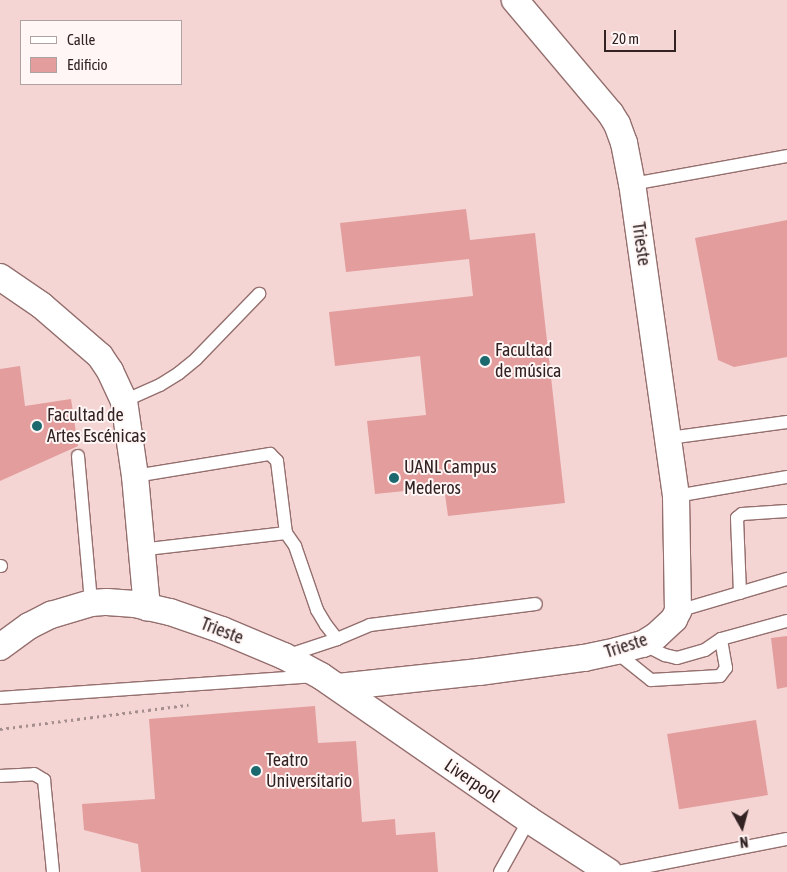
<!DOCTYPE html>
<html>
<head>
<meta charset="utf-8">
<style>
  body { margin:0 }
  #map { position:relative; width:787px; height:872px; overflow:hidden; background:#fee4e3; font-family:"Asap Condensed",sans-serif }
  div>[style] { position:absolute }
  .built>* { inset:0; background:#f4d5d4 }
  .building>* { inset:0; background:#e29d9c; transform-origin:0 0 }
  .path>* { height:3px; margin-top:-1.5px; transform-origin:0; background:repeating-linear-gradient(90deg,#a48f8e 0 2.5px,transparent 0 6.5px) }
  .roads { filter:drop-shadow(1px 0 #946f6e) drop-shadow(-1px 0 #946f6e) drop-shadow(0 1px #946f6e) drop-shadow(0 -1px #946f6e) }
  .lane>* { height:12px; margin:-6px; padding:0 6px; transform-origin:6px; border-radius:6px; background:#fff }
  .street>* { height:26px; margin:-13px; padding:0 13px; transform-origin:13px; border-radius:13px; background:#fff }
  .dots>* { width:14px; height:14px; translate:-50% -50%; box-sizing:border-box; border:2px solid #fff6f5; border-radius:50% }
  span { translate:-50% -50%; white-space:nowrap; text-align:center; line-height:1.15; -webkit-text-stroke:4px #fff6f5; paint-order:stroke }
  .street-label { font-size:18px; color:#322222 }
  .poi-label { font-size:18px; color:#322222 }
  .left { translate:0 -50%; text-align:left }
  .legend { position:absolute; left:20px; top:20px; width:162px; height:65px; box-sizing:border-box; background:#fff6f5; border:1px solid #ada1a1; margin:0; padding:6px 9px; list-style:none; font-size:15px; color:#322222 }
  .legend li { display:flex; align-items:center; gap:10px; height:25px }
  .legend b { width:25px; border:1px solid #ada1a1 }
  .north { position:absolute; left:717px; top:802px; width:50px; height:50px; -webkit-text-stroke:4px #fff6f5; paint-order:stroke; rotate:173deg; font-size:14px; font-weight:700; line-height:20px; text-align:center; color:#322222 }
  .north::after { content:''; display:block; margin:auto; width:18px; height:22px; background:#322222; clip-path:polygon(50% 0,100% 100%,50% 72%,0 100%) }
  .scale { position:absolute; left:604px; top:30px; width:72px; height:22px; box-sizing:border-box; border:2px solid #322222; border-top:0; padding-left:6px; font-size:15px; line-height:18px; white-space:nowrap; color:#322222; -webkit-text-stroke:4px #fff6f5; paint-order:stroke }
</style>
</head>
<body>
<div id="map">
  <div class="built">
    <div style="clip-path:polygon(evenodd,0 0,787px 0,787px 872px,0 872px,0 0,21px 21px,181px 21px,181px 84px,21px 84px,21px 21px)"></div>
  </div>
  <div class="building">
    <div style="clip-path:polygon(466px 209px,470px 240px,535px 233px,565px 503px,448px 516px,444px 487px,375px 494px,367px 421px,426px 415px,420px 356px,335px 366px,329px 312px,473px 296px,469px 259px,346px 272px,340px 223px)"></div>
    <div style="clip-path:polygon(787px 220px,787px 357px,734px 367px,718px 360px,695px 238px)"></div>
    <div style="clip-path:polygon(20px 366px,25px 406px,71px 399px,78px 446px,0 481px,0 369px)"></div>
    <div style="clip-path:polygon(787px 636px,787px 687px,777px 689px,771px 638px)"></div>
    <div style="clip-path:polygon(315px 706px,318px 743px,356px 741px,362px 822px,395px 819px,396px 835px,435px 832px,438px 872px,141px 872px,138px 844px,84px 830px,82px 804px,155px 799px,149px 719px)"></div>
    <div style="left:756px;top:720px;width:76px;height:90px;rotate:81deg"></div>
  </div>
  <div class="path">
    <div style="left:0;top:729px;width:190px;rotate:-7.3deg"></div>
  </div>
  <div class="roads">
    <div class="lane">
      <div style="left:632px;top:184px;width:158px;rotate:-10.2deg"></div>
      <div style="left:124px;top:401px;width:39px;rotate:-24deg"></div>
      <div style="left:160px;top:385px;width:22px;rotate:-32deg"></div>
      <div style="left:179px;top:373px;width:22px;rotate:-39deg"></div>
      <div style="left:196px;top:359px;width:91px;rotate:-45.9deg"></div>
      <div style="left:669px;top:438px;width:119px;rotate:-7.7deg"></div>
      <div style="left:78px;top:456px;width:148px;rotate:84.9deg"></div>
      <div style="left:135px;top:476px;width:137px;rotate:-9.3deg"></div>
      <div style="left:270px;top:454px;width:10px;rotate:45deg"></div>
      <div style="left:277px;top:461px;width:73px;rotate:82.9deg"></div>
      <div style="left:286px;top:533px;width:147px;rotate:173.4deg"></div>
      <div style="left:676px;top:496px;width:113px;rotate:-9.7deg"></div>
      <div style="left:286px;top:533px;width:16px;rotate:55deg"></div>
      <div style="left:295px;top:546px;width:68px;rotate:71deg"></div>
      <div style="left:317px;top:610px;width:17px;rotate:59deg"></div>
      <div style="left:326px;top:625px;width:18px;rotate:52deg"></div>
      <div style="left:0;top:566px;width:1px"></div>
      <div style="left:740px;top:593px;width:75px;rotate:-92.3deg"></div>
      <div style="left:737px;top:518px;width:6px;rotate:-39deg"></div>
      <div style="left:742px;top:514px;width:45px;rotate:-3.8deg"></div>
      <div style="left:678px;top:611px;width:114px;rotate:-16.4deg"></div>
      <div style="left:643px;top:644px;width:25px;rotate:27deg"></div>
      <div style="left:665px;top:655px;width:12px;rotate:14deg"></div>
      <div style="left:677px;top:658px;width:29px;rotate:-16deg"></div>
      <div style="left:705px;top:650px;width:19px;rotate:-35deg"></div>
      <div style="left:616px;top:652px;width:45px;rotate:38.7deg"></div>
      <div style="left:651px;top:680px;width:69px;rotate:-3.3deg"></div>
      <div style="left:720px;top:676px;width:10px;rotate:-53deg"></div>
      <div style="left:726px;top:668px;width:29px;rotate:-100deg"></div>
      <div style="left:721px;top:639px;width:68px;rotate:-15.3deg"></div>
      <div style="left:286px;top:656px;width:54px;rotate:-18.4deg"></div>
      <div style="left:337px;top:639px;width:36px;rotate:-23deg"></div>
      <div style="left:370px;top:625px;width:167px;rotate:-7.2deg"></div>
      <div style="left:0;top:698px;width:314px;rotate:-4deg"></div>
      <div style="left:0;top:776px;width:34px;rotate:-3deg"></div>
      <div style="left:34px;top:774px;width:12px;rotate:31deg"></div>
      <div style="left:44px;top:780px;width:92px;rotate:84.4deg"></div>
      <div style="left:500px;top:872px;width:60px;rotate:-60.9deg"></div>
      <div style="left:618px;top:872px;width:171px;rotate:-11.1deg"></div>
    </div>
    <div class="street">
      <div style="left:0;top:277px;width:50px;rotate:34.3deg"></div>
      <div style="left:41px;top:305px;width:78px;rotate:40.8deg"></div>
      <div style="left:100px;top:356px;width:18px;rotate:56deg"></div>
      <div style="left:110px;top:371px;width:33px;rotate:65deg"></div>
      <div style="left:124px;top:401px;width:76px;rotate:81.7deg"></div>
      <div style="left:135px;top:476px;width:132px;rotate:84.8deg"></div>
      <div style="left:0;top:647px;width:36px;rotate:-36deg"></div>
      <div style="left:29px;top:626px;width:25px;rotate:-27deg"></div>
      <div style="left:51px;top:615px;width:42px;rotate:-16.7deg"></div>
      <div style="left:91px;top:603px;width:16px;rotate:-4deg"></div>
      <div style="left:107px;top:602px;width:28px;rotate:4deg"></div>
      <div style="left:135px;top:604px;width:36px;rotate:13deg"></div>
      <div style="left:170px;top:612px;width:55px;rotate:19.1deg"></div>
      <div style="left:222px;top:630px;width:67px;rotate:22.8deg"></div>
      <div style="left:284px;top:656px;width:42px;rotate:28.4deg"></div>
      <div style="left:321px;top:676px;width:253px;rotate:34.7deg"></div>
      <div style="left:529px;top:820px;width:95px;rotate:33deg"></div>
      <div style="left:338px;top:687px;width:142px;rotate:-6.1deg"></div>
      <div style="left:479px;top:672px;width:106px;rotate:-7.6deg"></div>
      <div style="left:584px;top:658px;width:33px;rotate:-12deg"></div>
      <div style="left:616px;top:651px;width:28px;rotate:-15deg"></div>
      <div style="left:643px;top:644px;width:15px;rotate:-32deg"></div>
      <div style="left:656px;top:636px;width:25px;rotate:-43deg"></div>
      <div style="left:674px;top:619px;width:9px;rotate:-63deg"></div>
      <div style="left:678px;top:611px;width:115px;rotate:-91deg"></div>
      <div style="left:676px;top:496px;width:315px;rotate:-98deg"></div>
      <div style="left:632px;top:184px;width:42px;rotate:-101deg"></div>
      <div style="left:624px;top:143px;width:20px;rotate:-110deg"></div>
      <div style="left:617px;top:124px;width:13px;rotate:-122deg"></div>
      <div style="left:610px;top:113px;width:148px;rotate:-130.1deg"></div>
    </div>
  </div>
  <div class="dots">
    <div style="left:485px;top:361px;background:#1b686f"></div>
    <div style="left:37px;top:426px;background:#1b686f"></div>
    <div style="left:394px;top:478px;background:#1b686f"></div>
    <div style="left:256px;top:771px;background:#1b686f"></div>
  </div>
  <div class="street-label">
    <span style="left:641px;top:244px;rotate:82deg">Trieste</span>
    <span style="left:222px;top:631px;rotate:21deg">Trieste</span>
    <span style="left:626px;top:646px;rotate:-18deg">Trieste</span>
    <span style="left:472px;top:781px;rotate:34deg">Liverpool</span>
  </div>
  <div class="poi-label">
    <span class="left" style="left:495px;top:361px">Facultad<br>de música</span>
    <span class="left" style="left:47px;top:426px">Facultad de<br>Artes Escénicas</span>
    <span class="left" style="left:404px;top:478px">UANL Campus<br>Mederos</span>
    <span class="left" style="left:266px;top:771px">Teatro<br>Universitario</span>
  </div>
  <ul class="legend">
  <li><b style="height:6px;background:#fff"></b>Calle</li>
  <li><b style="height:14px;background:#e29d9c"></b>Edificio</li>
  </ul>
  <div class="north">N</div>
  <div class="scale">20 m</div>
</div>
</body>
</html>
